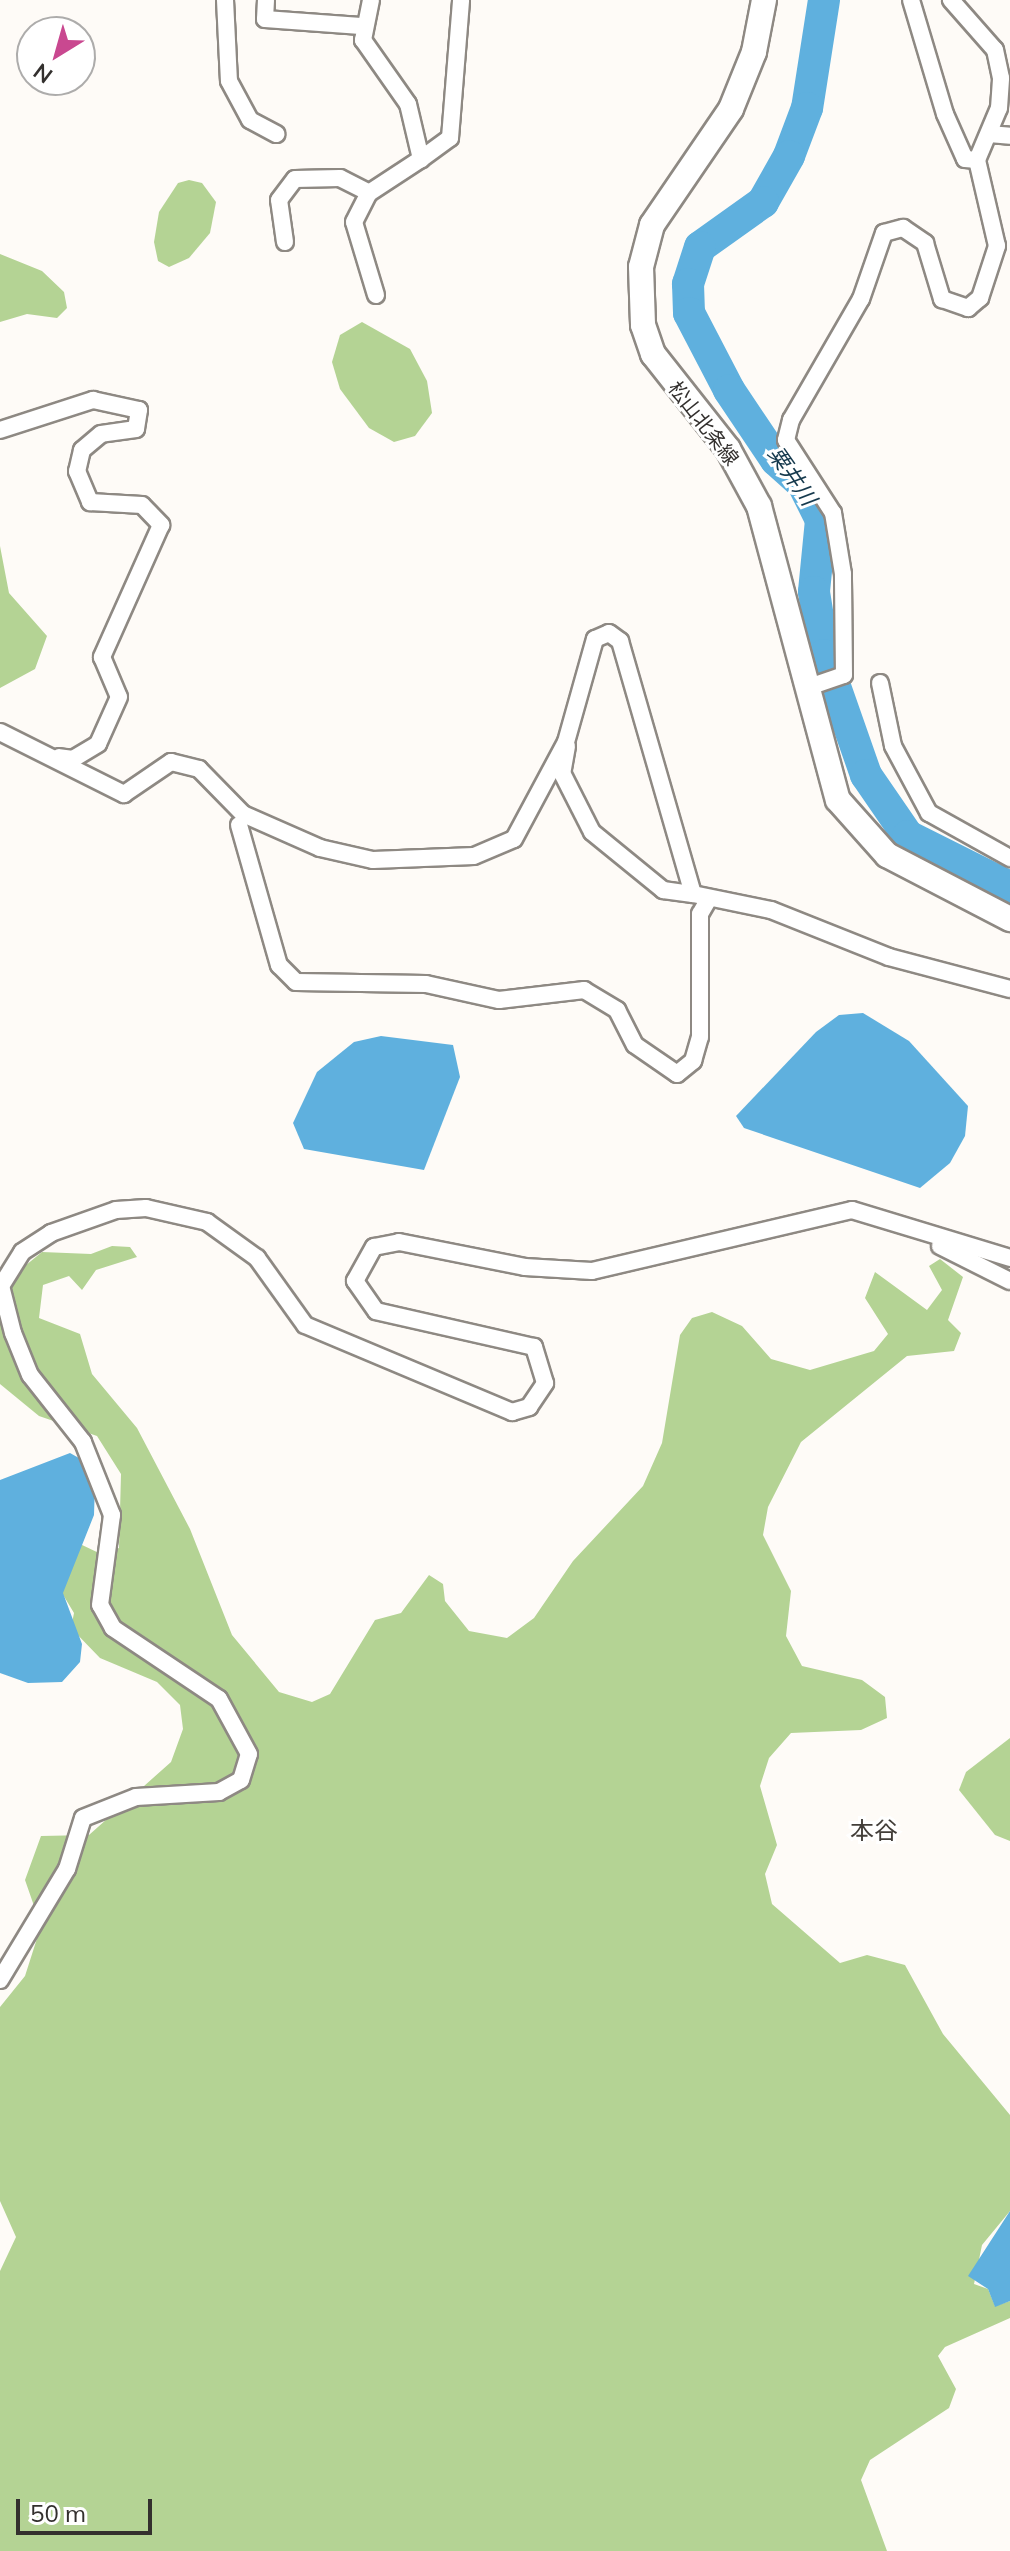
<!DOCTYPE html>
<html>
<head>
<meta charset="utf-8">
<style>
  body { margin:0 }
  #map { position:relative; width:1010px; height:2551px; overflow:hidden; background:#fefbf7; font-family:Mulish,"Noto Sans JP",sans-serif }
  div>[style] { position:absolute }
  .green>* { inset:0; background:#b4d394 }
  .water>* { inset:0; background:#5fb0de }
  .river>* { height:32px; margin:-16px; padding:0 16px; transform-origin:16px; border-radius:16px; background:#5fb0de }
  .roads { filter:drop-shadow(2px 0 #8e8983) drop-shadow(-2px 0 #8e8983) drop-shadow(0 2px #8e8983) drop-shadow(0 -2px #8e8983) }
  .minor>* { height:16px; margin:-8px; padding:0 8px; transform-origin:8px; border-radius:8px; background:#fff }
  .primary>* { height:24px; margin:-12px; padding:0 12px; transform-origin:12px; border-radius:12px; background:#fff }
  span { translate:-50% -50%; white-space:nowrap; text-align:center; line-height:1.15; -webkit-text-stroke:6px #fff; paint-order:stroke }
  .street-label { font-size:20px; color:#33302e }
  .water-label { font-size:22px; color:#15394d; font-style:italic }
  .quarter-label { font-size:24px; color:#423e39 }
  .north { position:absolute; left:16px; top:16px; width:80px; height:80px; box-sizing:border-box; background:#fff; border:2px solid #adacab; border-radius:50%; rotate:217deg; font-size:22px; font-weight:700; line-height:32px; text-align:center; color:#33302e }
  .north::after { content:''; display:block; margin:auto; width:28px; height:36px; background:#c94890; clip-path:polygon(50% 0,100% 100%,50% 72%,0 100%) }
  .scale { position:absolute; left:16px; top:2499px; width:136px; height:36px; box-sizing:border-box; border:4px solid #33302e; border-top:0; padding-left:10px; font-size:24px; line-height:28px; white-space:nowrap; color:#33302e; -webkit-text-stroke:6px #fff; paint-order:stroke }
</style>
</head>
<body>
<div id="map">
  <div class="green">
    <div style="clip-path:polygon(189px 180px,202px 183px,216px 202px,210px 233px,189px 258px,169px 267px,158px 261px,154px 242px,159px 212px,178px 183px)"></div>
    <div style="clip-path:polygon(0 254px,42px 271px,64px 292px,67px 308px,57px 318px,27px 314px,0 322px)"></div>
    <div style="clip-path:polygon(362px 322px,410px 349px,427px 381px,432px 413px,415px 436px,394px 442px,369px 428px,340px 389px,332px 362px,340px 335px)"></div>
    <div style="clip-path:polygon(0 546px,9px 593px,47px 636px,35px 669px,0 688px)"></div>
    <div style="clip-path:polygon(112px 1246px,130px 1247px,137px 1257px,96px 1270px,82px 1290px,69px 1276px,43px 1285px,39px 1318px,80px 1334px,92px 1374px,137px 1428px,190px 1529px,232px 1635px,279px 1692px,312px 1702px,330px 1694px,375px 1620px,401px 1613px,429px 1575px,443px 1584px,445px 1601px,469px 1631px,507px 1638px,534px 1618px,573px 1561px,643px 1486px,662px 1443px,680px 1335px,692px 1318px,712px 1312px,742px 1326px,771px 1359px,810px 1370px,874px 1351px,888px 1334px,865px 1298px,875px 1272px,927px 1310px,942px 1290px,929px 1266px,940px 1259px,963px 1277px,948px 1320px,961px 1333px,954px 1351px,907px 1356px,801px 1442px,768px 1507px,763px 1535px,791px 1591px,786px 1636px,802px 1666px,862px 1680px,885px 1697px,887px 1718px,861px 1730px,791px 1733px,769px 1758px,760px 1786px,777px 1845px,765px 1874px,772px 1904px,840px 1963px,867px 1955px,905px 1965px,943px 2034px,1010px 2115px,1010px 2211px,982px 2245px,974px 2284px,988px 2289px,995px 2306px,1010px 2301px,1010px 2318px,945px 2347px,938px 2356px,956px 2389px,949px 2408px,870px 2460px,861px 2480px,887px 2551px,0 2551px,0 2271px,16px 2237px,0 2201px,0 2007px,25px 1976px,41px 1926px,25px 1880px,41px 1836px,89px 1835px,171px 1762px,183px 1729px,180px 1705px,157px 1682px,100px 1658px,71px 1628px,74px 1613px,62px 1593px,80px 1544px,101px 1554px,119px 1548px,121px 1474px,97px 1436px,39px 1416px,0 1384px,0 1301px,20px 1270px,42px 1252px,91px 1254px)"></div>
    <div style="clip-path:polygon(1010px 1738px,1010px 1841px,995px 1835px,959px 1790px,966px 1772px)"></div>
  </div>
  <div class="water">
    <div style="clip-path:polygon(863px 1013px,909px 1041px,968px 1106px,965px 1136px,950px 1163px,920px 1188px,744px 1128px,736px 1116px,816px 1032px,839px 1015px)"></div>
    <div style="clip-path:polygon(381px 1036px,453px 1045px,460px 1077px,424px 1170px,304px 1149px,293px 1123px,317px 1072px,354px 1042px)"></div>
    <div style="clip-path:polygon(70px 1453px,86px 1462px,95px 1483px,94px 1515px,63px 1593px,82px 1644px,80px 1662px,62px 1682px,28px 1683px,0 1673px,0 1480px)"></div>
    <div style="clip-path:polygon(1010px 2211px,1010px 2301px,995px 2307px,988px 2289px,968px 2276px)"></div>
  </div>
  <div class="river">
    <div style="left:824px;top:0;width:109px;rotate:98.9deg"></div>
    <div style="left:807px;top:108px;width:51px;rotate:110.6deg"></div>
    <div style="left:789px;top:156px;width:53px;rotate:119.5deg"></div>
    <div style="left:763px;top:202px;width:77px;rotate:144.5deg"></div>
    <div style="left:700px;top:247px;width:39px;rotate:108deg"></div>
    <div style="left:688px;top:284px;width:29px;rotate:88deg"></div>
    <div style="left:689px;top:313px;width:87px;rotate:62.5deg"></div>
    <div style="left:729px;top:390px;width:84px;rotate:56.1deg"></div>
    <div style="left:776px;top:460px;width:36px;rotate:42deg"></div>
    <div style="left:803px;top:484px;width:40px;rotate:63.4deg"></div>
    <div style="left:821px;top:520px;width:72px;rotate:95.6deg"></div>
    <div style="left:814px;top:592px;width:64px;rotate:81deg"></div>
    <div style="left:824px;top:655px;width:127px;rotate:70.7deg"></div>
    <div style="left:866px;top:775px;width:74px;rotate:55.5deg"></div>
    <div style="left:908px;top:836px;width:114px;rotate:26.6deg"></div>
  </div>
  <div class="roads">
    <div class="minor">
      <div style="left:225px;top:0;width:81px;rotate:87.2deg"></div>
      <div style="left:229px;top:81px;width:44px;rotate:61.7deg"></div>
      <div style="left:250px;top:120px;width:30px;rotate:28deg"></div>
      <div style="left:266px;top:0;width:19px;rotate:93deg"></div>
      <div style="left:265px;top:19px;width:96px;rotate:4.2deg"></div>
      <div style="left:371px;top:0;width:41px;rotate:101.3deg"></div>
      <div style="left:363px;top:40px;width:78px;rotate:54.9deg"></div>
      <div style="left:408px;top:104px;width:57px;rotate:76.7deg"></div>
      <div style="left:421px;top:159px;width:36px;rotate:-36deg"></div>
      <div style="left:450px;top:138px;width:138px;rotate:-85.4deg"></div>
      <div style="left:911px;top:0;width:119px;rotate:73.4deg"></div>
      <div style="left:945px;top:114px;width:49px;rotate:66deg"></div>
      <div style="left:965px;top:159px;width:12px;rotate:5deg"></div>
      <div style="left:989px;top:134px;width:21px;rotate:5deg"></div>
      <div style="left:285px;top:242px;width:42px;rotate:-98.1deg"></div>
      <div style="left:279px;top:200px;width:26px;rotate:-53deg"></div>
      <div style="left:295px;top:179px;width:45px;rotate:-1.3deg"></div>
      <div style="left:340px;top:178px;width:33px;rotate:27deg"></div>
      <div style="left:376px;top:295px;width:76px;rotate:-106.8deg"></div>
      <div style="left:354px;top:222px;width:33px;rotate:-63deg"></div>
      <div style="left:369px;top:193px;width:62px;rotate:-33.2deg"></div>
      <div style="left:0;top:430px;width:98px;rotate:-17.9deg"></div>
      <div style="left:93px;top:400px;width:47px;rotate:12.3deg"></div>
      <div style="left:139px;top:410px;width:19px;rotate:99deg"></div>
      <div style="left:136px;top:429px;width:35px;rotate:172deg"></div>
      <div style="left:101px;top:434px;width:25px;rotate:140deg"></div>
      <div style="left:82px;top:450px;width:22px;rotate:103deg"></div>
      <div style="left:77px;top:471px;width:34px;rotate:67deg"></div>
      <div style="left:90px;top:502px;width:52px;rotate:3.3deg"></div>
      <div style="left:142px;top:505px;width:28px;rotate:46deg"></div>
      <div style="left:161px;top:525px;width:145px;rotate:114.1deg"></div>
      <div style="left:102px;top:657px;width:43px;rotate:67deg"></div>
      <div style="left:119px;top:697px;width:51px;rotate:114.1deg"></div>
      <div style="left:98px;top:744px;width:29px;rotate:149deg"></div>
      <div style="left:73px;top:759px;width:14px;rotate:-172deg"></div>
      <div style="left:880px;top:683px;width:64px;rotate:78.3deg"></div>
      <div style="left:893px;top:746px;width:76px;rotate:61.8deg"></div>
      <div style="left:929px;top:813px;width:93px;rotate:29.1deg"></div>
      <div style="left:806px;top:688px;width:40px;rotate:-18.9deg"></div>
      <div style="left:844px;top:675px;width:101px;rotate:-90.6deg"></div>
      <div style="left:843px;top:574px;width:62px;rotate:-99.3deg"></div>
      <div style="left:833px;top:513px;width:87px;rotate:-122.8deg"></div>
      <div style="left:786px;top:440px;width:21px;rotate:-76deg"></div>
      <div style="left:791px;top:420px;width:140px;rotate:-60deg"></div>
      <div style="left:861px;top:299px;width:70px;rotate:-70.8deg"></div>
      <div style="left:884px;top:233px;width:20px;rotate:-15deg"></div>
      <div style="left:903px;top:228px;width:27px;rotate:34deg"></div>
      <div style="left:925px;top:243px;width:59px;rotate:73.1deg"></div>
      <div style="left:942px;top:299px;width:28px;rotate:19deg"></div>
      <div style="left:968px;top:308px;width:16px;rotate:-40deg"></div>
      <div style="left:980px;top:298px;width:55px;rotate:-71.9deg"></div>
      <div style="left:997px;top:246px;width:88px;rotate:-103.1deg"></div>
      <div style="left:977px;top:160px;width:56px;rotate:-67.1deg"></div>
      <div style="left:999px;top:108px;width:30px;rotate:-86deg"></div>
      <div style="left:1001px;top:78px;width:29px;rotate:-102deg"></div>
      <div style="left:995px;top:50px;width:67px;rotate:-131.3deg"></div>
      <div style="left:0;top:732px;width:139px;rotate:26.6deg"></div>
      <div style="left:124px;top:794px;width:57px;rotate:-34.2deg"></div>
      <div style="left:171px;top:762px;width:29px;rotate:14deg"></div>
      <div style="left:199px;top:769px;width:63px;rotate:45.6deg"></div>
      <div style="left:243px;top:814px;width:84px;rotate:23.8deg"></div>
      <div style="left:320px;top:848px;width:54px;rotate:12.8deg"></div>
      <div style="left:373px;top:860px;width:101px;rotate:-2.3deg"></div>
      <div style="left:474px;top:856px;width:43px;rotate:-23deg"></div>
      <div style="left:514px;top:839px;width:110px;rotate:-61.8deg"></div>
      <div style="left:566px;top:742px;width:107px;rotate:-74.3deg"></div>
      <div style="left:595px;top:639px;width:15px;rotate:-23deg"></div>
      <div style="left:609px;top:633px;width:14px;rotate:36deg"></div>
      <div style="left:620px;top:641px;width:263px;rotate:73.9deg"></div>
      <div style="left:693px;top:894px;width:80px;rotate:11.6deg"></div>
      <div style="left:771px;top:910px;width:127px;rotate:21.7deg"></div>
      <div style="left:889px;top:957px;width:125px;rotate:14.8deg"></div>
      <div style="left:567px;top:746px;width:27px;rotate:100deg"></div>
      <div style="left:562px;top:773px;width:66px;rotate:63deg"></div>
      <div style="left:592px;top:832px;width:92px;rotate:39.2deg"></div>
      <div style="left:663px;top:890px;width:30px;rotate:8deg"></div>
      <div style="left:239px;top:825px;width:146px;rotate:74.1deg"></div>
      <div style="left:279px;top:965px;width:24px;rotate:45deg"></div>
      <div style="left:296px;top:982px;width:130px;rotate:0.9deg"></div>
      <div style="left:426px;top:984px;width:75px;rotate:12.4deg"></div>
      <div style="left:499px;top:1000px;width:86px;rotate:-6.7deg"></div>
      <div style="left:584px;top:990px;width:39px;rotate:31deg"></div>
      <div style="left:617px;top:1010px;width:39px;rotate:63deg"></div>
      <div style="left:635px;top:1045px;width:51px;rotate:34.6deg"></div>
      <div style="left:677px;top:1074px;width:21px;rotate:-39deg"></div>
      <div style="left:693px;top:1061px;width:25px;rotate:-74deg"></div>
      <div style="left:700px;top:1037px;width:123px;rotate:-90deg"></div>
      <div style="left:700px;top:914px;width:14px;rotate:-60deg"></div>
      <div style="left:940px;top:1246px;width:78px;rotate:26.6deg"></div>
      <div style="left:0;top:1980px;width:130px;rotate:-58.9deg"></div>
      <div style="left:67px;top:1869px;width:53px;rotate:-72.6deg"></div>
      <div style="left:83px;top:1818px;width:57px;rotate:-21.6deg"></div>
      <div style="left:136px;top:1797px;width:83px;rotate:-3.4deg"></div>
      <div style="left:219px;top:1792px;width:25px;rotate:-29deg"></div>
      <div style="left:241px;top:1780px;width:27px;rotate:-73deg"></div>
      <div style="left:249px;top:1754px;width:63px;rotate:-118.6deg"></div>
      <div style="left:219px;top:1699px;width:128px;rotate:-146.2deg"></div>
      <div style="left:113px;top:1628px;width:26px;rotate:-119deg"></div>
      <div style="left:100px;top:1605px;width:91px;rotate:-82.4deg"></div>
      <div style="left:112px;top:1515px;width:79px;rotate:-111.7deg"></div>
      <div style="left:83px;top:1442px;width:85px;rotate:-128.3deg"></div>
      <div style="left:30px;top:1375px;width:45px;rotate:-112deg"></div>
      <div style="left:13px;top:1333px;width:49px;rotate:-104.3deg"></div>
      <div style="left:1px;top:1286px;width:40px;rotate:-58deg"></div>
      <div style="left:22px;top:1252px;width:35px;rotate:-33deg"></div>
      <div style="left:51px;top:1233px;width:69px;rotate:-19.5deg"></div>
      <div style="left:116px;top:1210px;width:30px;rotate:-4deg"></div>
      <div style="left:146px;top:1208px;width:63px;rotate:12.9deg"></div>
      <div style="left:207px;top:1222px;width:62px;rotate:35.8deg"></div>
      <div style="left:257px;top:1258px;width:82px;rotate:54.4deg"></div>
      <div style="left:305px;top:1325px;width:225px;rotate:22.8deg"></div>
      <div style="left:512px;top:1412px;width:18px;rotate:-16deg"></div>
      <div style="left:529px;top:1407px;width:29px;rotate:-56deg"></div>
      <div style="left:545px;top:1383px;width:38px;rotate:-107deg"></div>
      <div style="left:534px;top:1347px;width:162px;rotate:-167.2deg"></div>
      <div style="left:376px;top:1311px;width:37px;rotate:-125deg"></div>
      <div style="left:355px;top:1281px;width:39px;rotate:-61deg"></div>
      <div style="left:374px;top:1247px;width:25px;rotate:-11deg"></div>
      <div style="left:399px;top:1242px;width:128px;rotate:11.2deg"></div>
      <div style="left:525px;top:1267px;width:67px;rotate:3.4deg"></div>
      <div style="left:592px;top:1271px;width:267px;rotate:-13.2deg"></div>
      <div style="left:852px;top:1210px;width:165px;rotate:16.9deg"></div>
    </div>
    <div class="primary">
      <div style="left:764px;top:0;width:53px;rotate:100.9deg"></div>
      <div style="left:754px;top:52px;width:61px;rotate:112deg"></div>
      <div style="left:731px;top:109px;width:140px;rotate:124.3deg"></div>
      <div style="left:652px;top:225px;width:43px;rotate:104.7deg"></div>
      <div style="left:641px;top:267px;width:58px;rotate:88deg"></div>
      <div style="left:643px;top:325px;width:31px;rotate:71deg"></div>
      <div style="left:653px;top:354px;width:121px;rotate:51.7deg"></div>
      <div style="left:728px;top:449px;width:65px;rotate:61.5deg"></div>
      <div style="left:759px;top:506px;width:304px;rotate:75deg"></div>
      <div style="left:838px;top:800px;width:74px;rotate:48.3deg"></div>
      <div style="left:887px;top:855px;width:139px;rotate:27.5deg"></div>
    </div>
  </div>
  <div class="street-label">
    <span style="left:704px;top:423px;rotate:52deg">松山北条線</span>
  </div>
  <div class="water-label">
    <span style="left:792px;top:476px;rotate:55deg">粟井川</span>
  </div>
  <div class="quarter-label">
    <span style="left:874px;top:1831px">本谷</span>
  </div>
  <div class="north">N</div>
  <div class="scale">50 m</div>
</div>
</body>
</html>
